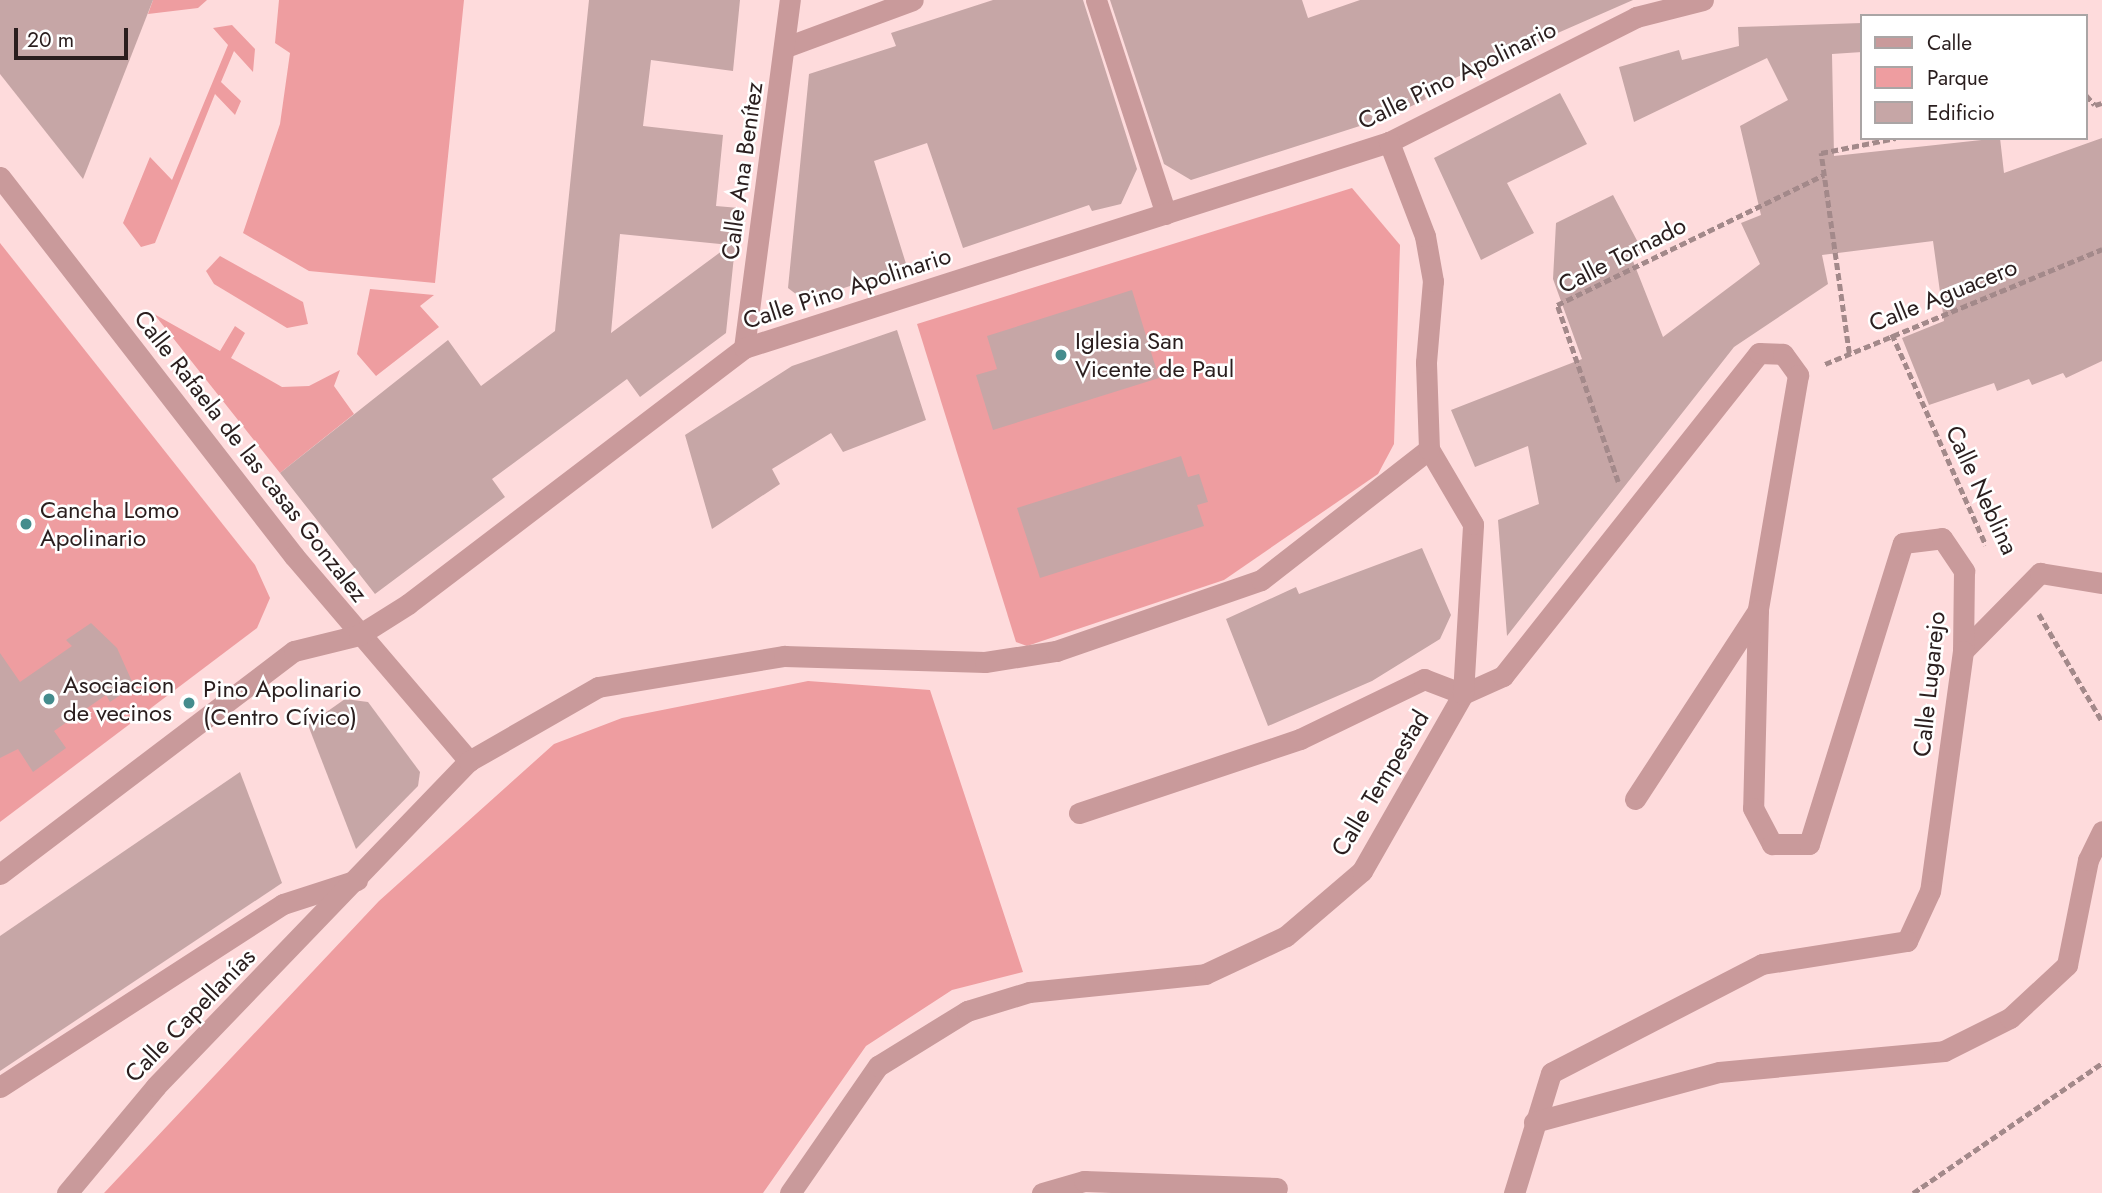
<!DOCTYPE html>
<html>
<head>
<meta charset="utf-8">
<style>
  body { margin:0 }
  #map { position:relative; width:2102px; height:1193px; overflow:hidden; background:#fedbdc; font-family:Jost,sans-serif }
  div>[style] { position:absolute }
  .green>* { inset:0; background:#ee9da0 }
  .building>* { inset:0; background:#c6a6a6 }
  .path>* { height:4.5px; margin-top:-2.25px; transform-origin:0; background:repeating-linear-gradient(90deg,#a3898a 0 7px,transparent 0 10.5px) }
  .minor>* { height:21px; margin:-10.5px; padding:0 10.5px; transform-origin:10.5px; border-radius:10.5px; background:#c99a9b }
  .dots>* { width:19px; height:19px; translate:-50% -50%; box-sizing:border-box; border:4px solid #fff; border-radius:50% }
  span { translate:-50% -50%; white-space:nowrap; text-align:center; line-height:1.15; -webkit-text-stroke:5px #fff; paint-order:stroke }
  .street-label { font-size:24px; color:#2a1e1e }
  .poi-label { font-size:24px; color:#2a1e1e }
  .left { translate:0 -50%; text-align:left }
  .legend { position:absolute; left:1860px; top:14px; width:228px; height:126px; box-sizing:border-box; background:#fff; border:2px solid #aaa5a5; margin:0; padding:9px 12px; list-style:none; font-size:21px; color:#2a1e1e }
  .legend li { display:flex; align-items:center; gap:14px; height:35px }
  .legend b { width:35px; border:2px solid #aaa5a5 }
  .scale { position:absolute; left:14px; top:28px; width:114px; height:32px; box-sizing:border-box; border:4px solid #2a1e1e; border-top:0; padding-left:9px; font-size:21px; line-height:24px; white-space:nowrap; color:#2a1e1e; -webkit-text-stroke:5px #fff; paint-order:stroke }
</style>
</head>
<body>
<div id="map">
  <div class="green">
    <div style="clip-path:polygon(153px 0,207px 0,198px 8px,148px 14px)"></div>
    <div style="clip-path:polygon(279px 0,464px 0,435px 283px,309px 271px,243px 233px,280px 124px,290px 53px,275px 43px)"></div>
    <div style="clip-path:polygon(232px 25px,255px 49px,253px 72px,234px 51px,221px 82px,241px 101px,235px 115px,215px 94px,155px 243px,141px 247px,123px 223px,150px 157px,172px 180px,228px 45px,213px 28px)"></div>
    <div style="clip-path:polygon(1352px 188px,1400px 245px,1394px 444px,1378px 474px,1224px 580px,1027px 646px,1016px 642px,917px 324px)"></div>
    <div style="clip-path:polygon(0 243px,255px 565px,270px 598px,257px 628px,0 822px)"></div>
    <div style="clip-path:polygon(220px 256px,303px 302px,308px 324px,287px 328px,214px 284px,206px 271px)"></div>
    <div style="clip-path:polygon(370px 289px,434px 295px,420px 306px,439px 327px,376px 376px,357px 354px)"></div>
    <div style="clip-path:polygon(154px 314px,220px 351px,235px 326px,245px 333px,231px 358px,282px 387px,309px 386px,340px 370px,334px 386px,354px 414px,280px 473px)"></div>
    <div style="clip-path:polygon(808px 681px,930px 690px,1023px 972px,952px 990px,866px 1046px,763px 1193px,104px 1193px,379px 901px,554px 744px,622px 718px)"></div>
  </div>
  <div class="building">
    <div style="clip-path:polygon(0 0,153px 0,83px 179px,0 74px)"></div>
    <div style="clip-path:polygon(evenodd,589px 0,740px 0,733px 71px,651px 60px,643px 126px,723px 135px,716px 206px,739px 208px,726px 333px,640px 397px,627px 379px,492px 479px,505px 497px,375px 594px,280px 473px,448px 340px,481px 386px,555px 331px,589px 0,620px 234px,730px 245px,611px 333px,620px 234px)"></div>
    <div style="clip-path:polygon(993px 0,1083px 0,1137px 169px,1121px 204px,1092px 211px,1089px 205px,963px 248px,927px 143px,874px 161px,907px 267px,805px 301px,788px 288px,809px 74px,896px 46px,891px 33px)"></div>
    <div style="clip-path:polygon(1110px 0,1302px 0,1308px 18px,1360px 0,1633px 0,1423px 92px,1426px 99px,1391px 116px,1191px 180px,1164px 164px)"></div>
    <div style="clip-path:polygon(1862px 23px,1862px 52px,1832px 54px,1834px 156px,2000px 138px,2004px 173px,2102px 138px,2102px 361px,2066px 378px,2063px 373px,2032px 385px,2029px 379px,1997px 391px,1994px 383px,1929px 405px,1902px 338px,1944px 321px,1933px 241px,1822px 255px,1828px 284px,1734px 347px,1507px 636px,1498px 520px,1539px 504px,1528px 446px,1475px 467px,1451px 410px,1582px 359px,1553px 279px,1556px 223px,1613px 195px,1642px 250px,1631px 256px,1663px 337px,1760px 264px,1741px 223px,1761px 215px,1740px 126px,1788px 100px,1767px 58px,1634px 122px,1619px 67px,1679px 50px,1682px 60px,1739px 46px,1738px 27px)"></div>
    <div style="clip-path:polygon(1560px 93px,1587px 144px,1507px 183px,1534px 233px,1481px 260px,1434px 158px)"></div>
    <div style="clip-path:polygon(1132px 290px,1159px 378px,993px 430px,976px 375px,997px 369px,987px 336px)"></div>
    <div style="clip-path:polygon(897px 330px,926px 420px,843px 452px,831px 433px,772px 469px,780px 484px,712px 529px,685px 435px,792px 366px)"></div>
    <div style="clip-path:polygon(1181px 456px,1188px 477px,1199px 474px,1208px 502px,1197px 505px,1204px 526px,1040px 578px,1017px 508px)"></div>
    <div style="clip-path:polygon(1422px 548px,1451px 615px,1440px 639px,1372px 681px,1268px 726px,1226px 619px,1296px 587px,1299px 594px)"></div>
    <div style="clip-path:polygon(91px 623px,117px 648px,134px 686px,110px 702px,106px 695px,54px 731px,66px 748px,33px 772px,18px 749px,0 758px,0 653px,20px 682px,72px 646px,66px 640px)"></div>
    <div style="clip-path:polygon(345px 699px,368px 702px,420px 772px,418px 786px,356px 849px,308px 725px)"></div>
    <div style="clip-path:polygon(240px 772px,282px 883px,0 1071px,0 936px)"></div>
  </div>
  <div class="path">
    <div style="left:2086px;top:95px;width:13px;rotate:48deg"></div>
    <div style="left:2095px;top:105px;width:7px;rotate:-16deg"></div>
    <div style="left:1892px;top:334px;width:231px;rotate:66deg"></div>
    <div style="left:1849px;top:353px;width:202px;rotate:-98deg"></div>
    <div style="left:1821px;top:153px;width:76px;rotate:-11.3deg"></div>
    <div style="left:1825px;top:364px;width:300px;rotate:-22.5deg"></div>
    <div style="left:1618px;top:482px;width:187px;rotate:-109deg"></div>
    <div style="left:1557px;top:305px;width:297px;rotate:-26deg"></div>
    <div style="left:2039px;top:614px;width:124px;rotate:59.5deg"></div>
    <div style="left:1913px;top:1193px;width:229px;rotate:-34.5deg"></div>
  </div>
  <div class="minor">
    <div style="left:1096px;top:0;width:225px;rotate:71.9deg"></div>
    <div style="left:786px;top:47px;width:135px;rotate:-20.3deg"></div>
    <div style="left:0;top:177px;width:480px;rotate:52.2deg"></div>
    <div style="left:294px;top:556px;width:270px;rotate:49.5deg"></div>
    <div style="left:744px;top:348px;width:351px;rotate:-82.5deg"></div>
    <div style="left:1963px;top:651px;width:110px;rotate:-45.4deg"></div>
    <div style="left:2040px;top:573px;width:63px;rotate:9.2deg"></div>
    <div style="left:1463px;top:694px;width:44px;rotate:-24.2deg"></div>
    <div style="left:1503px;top:676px;width:412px;rotate:-51.6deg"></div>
    <div style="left:1759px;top:353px;width:24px;rotate:2deg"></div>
    <div style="left:1783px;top:354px;width:26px;rotate:54deg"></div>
    <div style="left:1798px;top:375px;width:238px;rotate:99.7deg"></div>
    <div style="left:1758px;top:610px;width:198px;rotate:91.4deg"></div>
    <div style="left:1753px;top:808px;width:41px;rotate:62.2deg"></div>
    <div style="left:1772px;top:844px;width:37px"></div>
    <div style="left:1809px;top:844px;width:315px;rotate:-72.7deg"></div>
    <div style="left:1903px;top:543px;width:39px;rotate:-7deg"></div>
    <div style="left:1942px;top:538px;width:40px;rotate:56deg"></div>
    <div style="left:1964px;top:571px;width:80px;rotate:90.7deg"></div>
    <div style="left:1963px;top:651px;width:242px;rotate:97.8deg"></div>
    <div style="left:1930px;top:891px;width:55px;rotate:114.7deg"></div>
    <div style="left:1907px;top:941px;width:147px;rotate:171deg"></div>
    <div style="left:1762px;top:964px;width:237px;rotate:152.7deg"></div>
    <div style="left:1551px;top:1073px;width:126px;rotate:107.1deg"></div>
    <div style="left:1635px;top:799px;width:225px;rotate:-56.9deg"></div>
    <div style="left:1079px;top:813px;width:233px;rotate:-18.5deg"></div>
    <div style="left:1300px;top:739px;width:138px;rotate:-25.8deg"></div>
    <div style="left:1424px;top:679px;width:42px;rotate:21deg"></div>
    <div style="left:0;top:874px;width:369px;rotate:-37.2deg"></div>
    <div style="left:294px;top:651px;width:67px;rotate:-13.8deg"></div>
    <div style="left:359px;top:635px;width:58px;rotate:-32.3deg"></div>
    <div style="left:408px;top:604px;width:422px;rotate:-37.3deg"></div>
    <div style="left:744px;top:348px;width:677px;rotate:-17.71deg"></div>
    <div style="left:1389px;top:142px;width:277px;rotate:-26.8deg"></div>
    <div style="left:1636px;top:17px;width:69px;rotate:-14.2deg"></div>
    <div style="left:0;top:1087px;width:337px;rotate:-32.9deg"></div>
    <div style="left:283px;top:904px;width:78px;rotate:-18deg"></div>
    <div style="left:1534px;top:1122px;width:192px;rotate:-15.1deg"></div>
    <div style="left:1719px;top:1072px;width:226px;rotate:-5.3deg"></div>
    <div style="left:1944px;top:1051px;width:74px;rotate:-26.6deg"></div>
    <div style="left:2010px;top:1018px;width:78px;rotate:-42.9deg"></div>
    <div style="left:2067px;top:965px;width:107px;rotate:-78.7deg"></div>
    <div style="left:2088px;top:860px;width:32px;rotate:-64deg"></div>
    <div style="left:67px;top:1193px;width:139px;rotate:-50.2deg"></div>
    <div style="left:156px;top:1086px;width:451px;rotate:-46.1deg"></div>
    <div style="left:469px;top:761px;width:149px;rotate:-29.8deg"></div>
    <div style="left:598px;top:687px;width:189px;rotate:-9.5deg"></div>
    <div style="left:784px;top:656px;width:201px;rotate:1.7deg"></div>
    <div style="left:985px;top:662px;width:72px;rotate:-8.8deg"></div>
    <div style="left:1056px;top:651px;width:217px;rotate:-19.1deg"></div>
    <div style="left:1261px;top:580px;width:213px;rotate:-37.9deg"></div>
    <div style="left:790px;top:1193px;width:155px;rotate:-55.3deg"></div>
    <div style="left:878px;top:1066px;width:105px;rotate:-31.7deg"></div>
    <div style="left:967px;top:1011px;width:65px;rotate:-17deg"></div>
    <div style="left:1029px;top:992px;width:177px;rotate:-5.8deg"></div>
    <div style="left:1205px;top:974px;width:89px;rotate:-25.1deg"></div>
    <div style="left:1286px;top:936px;width:100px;rotate:-40.5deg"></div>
    <div style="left:1362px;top:871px;width:204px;rotate:-60.3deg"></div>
    <div style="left:1463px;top:694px;width:170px;rotate:-86.6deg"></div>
    <div style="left:1473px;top:524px;width:87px;rotate:-120.4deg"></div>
    <div style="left:1429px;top:449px;width:87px;rotate:-92deg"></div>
    <div style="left:1426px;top:362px;width:81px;rotate:-85.1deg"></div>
    <div style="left:1433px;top:281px;width:46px;rotate:-100.1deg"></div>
    <div style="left:1425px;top:236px;width:101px;rotate:-111deg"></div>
    <div style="left:1042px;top:1193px;width:44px;rotate:-15.9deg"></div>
    <div style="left:1084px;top:1181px;width:193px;rotate:2.1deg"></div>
  </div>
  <div class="dots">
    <div style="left:1061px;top:355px;background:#448c8d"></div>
    <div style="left:26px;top:524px;background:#448c8d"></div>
    <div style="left:49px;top:699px;background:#448c8d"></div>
    <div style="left:189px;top:703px;background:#448c8d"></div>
  </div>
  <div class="street-label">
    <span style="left:1457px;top:75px;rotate:-26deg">Calle Pino Apolinario</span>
    <span style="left:742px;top:171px;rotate:-82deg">Calle Ana Benítez</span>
    <span style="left:1622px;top:255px;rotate:-27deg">Calle Tornado</span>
    <span style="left:847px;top:288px;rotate:-18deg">Calle Pino Apolinario</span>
    <span style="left:1943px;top:295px;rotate:-22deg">Calle Aguacero</span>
    <span style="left:251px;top:456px;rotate:52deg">Calle Rafaela de las casas Gonzalez</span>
    <span style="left:1982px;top:490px;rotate:65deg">Calle Neblina</span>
    <span style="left:1929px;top:684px;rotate:-84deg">Calle Lugarejo</span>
    <span style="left:1380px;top:783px;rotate:-59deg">Calle Tempestad</span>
    <span style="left:190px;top:1015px;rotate:-46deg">Calle Capellanías</span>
  </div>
  <div class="poi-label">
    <span class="left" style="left:1075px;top:355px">Iglesia San<br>Vicente de Paul</span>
    <span class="left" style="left:40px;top:524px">Cancha Lomo<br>Apolinario</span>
    <span class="left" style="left:63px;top:699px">Asociacion<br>de vecinos</span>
    <span class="left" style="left:203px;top:703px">Pino Apolinario<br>(Centro Cívico)</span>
  </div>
  <ul class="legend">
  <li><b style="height:9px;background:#c99a9b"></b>Calle</li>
  <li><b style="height:19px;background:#ee9da0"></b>Parque</li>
  <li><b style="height:19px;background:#c6a6a6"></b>Edificio</li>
  </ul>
  <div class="scale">20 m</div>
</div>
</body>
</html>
